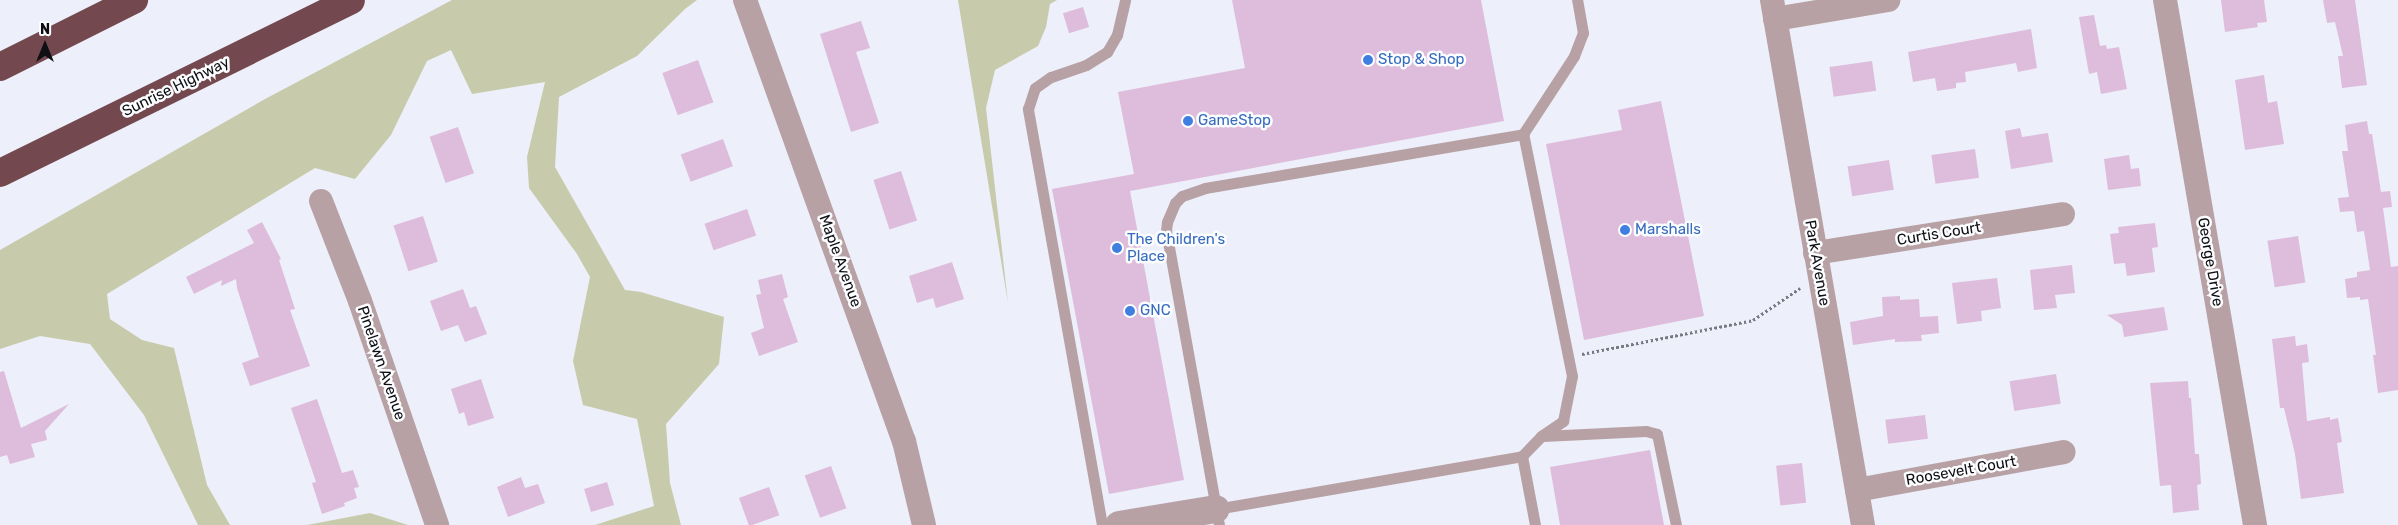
<!DOCTYPE html>
<html>
<head>
<meta charset="utf-8">
<style>
  body { margin:0 }
  #map { position:relative; width:2398px; height:525px; overflow:hidden; background:#edeffa; font-family:Rubik,sans-serif }
  div>[style] { position:absolute }
  .green>* { inset:0; background:#c7cbab }
  .building>* { inset:0; background:#debcdc; transform-origin:0 0 }
  .path>* { height:3px; margin-top:-1.5px; transform-origin:0; background:repeating-linear-gradient(90deg,#797a81 0 2.5px,transparent 0 5px) }
  .service>* { height:11px; margin:-5.5px; padding:0 5.5px; transform-origin:5.5px; border-radius:5.5px; background:#b7a1a4 }
  .minor>* { height:24px; margin:-12px; padding:0 12px; transform-origin:12px; border-radius:12px; background:#b7a1a4 }
  .tertiary>* { height:28px; margin:-14px; padding:0 14px; transform-origin:14px; border-radius:14px; background:#b7a1a4 }
  .motorway>* { height:28px; margin:-14px; padding:0 14px; transform-origin:14px; border-radius:14px; background:#73494f }
  .dots>* { width:14px; height:14px; translate:-50% -50%; box-sizing:border-box; border:2px solid #fcfdff; border-radius:50% }
  span { translate:-50% -50%; white-space:nowrap; text-align:center; line-height:1.15; -webkit-text-stroke:5px #fcfdff; paint-order:stroke }
  .shop-label { font-size:15px; color:#366cbe }
  .left { translate:0 -50%; text-align:left }
  .street-label { font-size:15px; color:#0f0f13 }
  .north { position:absolute; left:20px; top:20px; width:50px; height:50px; -webkit-text-stroke:4px #fcfdff; paint-order:stroke; rotate:0deg; font-size:14px; font-weight:700; line-height:20px; text-align:center; color:#0f0f13 }
  .north::after { content:''; display:block; margin:auto; width:18px; height:22px; background:#0f0f13; clip-path:polygon(50% 0,100% 100%,50% 72%,0 100%) }
</style>
</head>
<body>
<div id="map">
  <div class="green">
    <div style="clip-path:polygon(452px 0,697px 0,685px 9px,637px 56px,559px 97px,555px 167px,625px 290px,641px 292px,724px 317px,719px 364px,666px 424px,670px 483px,681px 525px,595px 525px,654px 506px,637px 419px,583px 405px,573px 361px,590px 277px,577px 254px,529px 188px,527px 157px,545px 82px,472px 94px,451px 50px,427px 61px,391px 135px,355px 179px,315px 168px,107px 294px,110px 319px,142px 340px,174px 348px,207px 485px,230px 525px,198px 525px,144px 415px,90px 344px,40px 336px,0 349px,0 250px,265px 99px)"></div>
    <div style="clip-path:polygon(958px 0,1057px 0,1050px 4px,1046px 27px,1038px 46px,995px 70px,986px 108px,1008px 303px)"></div>
    <div style="clip-path:polygon(370px 513px,408px 525px,307px 525px)"></div>
  </div>
  <div class="building">
    <div style="clip-path:polygon(1232px 0,1481px 0,1504px 121px,1130px 191px,1184px 480px,1109px 494px,1052px 189px,1134px 174px,1118px 92px,1245px 68px)"></div>
    <div style="clip-path:polygon(2221px 0,2264px 0,2267px 22px,2257px 23px,2258px 27px,2225px 32px)"></div>
    <div style="clip-path:polygon(2323px 0,2355px 0,2367px 85px,2342px 88px,2338px 56px,2343px 56px,2335px 22px,2327px 23px)"></div>
    <div style="left:1083px;top:7px;width:21px;height:21px;rotate:73deg"></div>
    <div style="clip-path:polygon(2094px 15px,2100px 46px,2106px 45px,2107px 49px,2119px 47px,2127px 89px,2101px 94px,2097px 72px,2089px 74px,2079px 17px)"></div>
    <div style="clip-path:polygon(861px 21px,870px 48px,856px 52px,879px 123px,851px 132px,820px 34px)"></div>
    <div style="clip-path:polygon(2031px 29px,2037px 68px,2018px 72px,2016px 63px,1965px 72px,1966px 82px,1956px 83px,1956px 88px,1937px 91px,1935px 78px,1913px 82px,1908px 52px)"></div>
    <div style="left:698px;top:60px;width:45px;height:38px;rotate:70deg"></div>
    <div style="left:1872px;top:61px;width:30px;height:43px;rotate:82deg"></div>
    <div style="clip-path:polygon(2264px 75px,2268px 103px,2277px 101px,2284px 144px,2245px 150px,2235px 80px)"></div>
    <div style="clip-path:polygon(1661px 101px,1704px 316px,1584px 340px,1546px 144px,1622px 130px,1618px 110px)"></div>
    <div style="clip-path:polygon(2367px 121px,2369px 134px,2372px 134px,2381px 192px,2390px 191px,2392px 207px,2383px 208px,2391px 267px,2398px 266px,2398px 390px,2378px 393px,2373px 355px,2376px 355px,2368px 299px,2360px 300px,2360px 297px,2347px 298px,2345px 279px,2357px 277px,2357px 272px,2370px 270px,2364px 231px,2357px 232px,2354px 211px,2340px 212px,2338px 198px,2349px 197px,2342px 151px,2348px 151px,2345px 125px)"></div>
    <div style="left:458px;top:127px;width:49px;height:30px;rotate:71deg"></div>
    <div style="clip-path:polygon(2020px 128px,2022px 137px,2048px 133px,2053px 162px,2011px 169px,2005px 131px)"></div>
    <div style="left:723px;top:139px;width:29px;height:45px;rotate:70deg"></div>
    <div style="left:1975px;top:149px;width:29px;height:44px;rotate:82deg"></div>
    <div style="clip-path:polygon(2129px 155px,2131px 169px,2139px 168px,2141px 186px,2108px 190px,2104px 159px)"></div>
    <div style="left:1889px;top:160px;width:30px;height:42px;rotate:81deg"></div>
    <div style="left:901px;top:171px;width:52px;height:29px;rotate:72deg"></div>
    <div style="left:747px;top:209px;width:28px;height:45px;rotate:71deg"></div>
    <div style="left:423px;top:216px;width:48px;height:31px;rotate:72deg"></div>
    <div style="clip-path:polygon(262px 222px,281px 259px,279px 260px,295px 309px,290px 310px,310px 366px,250px 386px,242px 363px,259px 357px,237px 288px,236px 279px,221px 286px,222px 280px,194px 294px,186px 277px,254px 243px,247px 230px)"></div>
    <div style="clip-path:polygon(2155px 223px,2158px 247px,2152px 248px,2155px 272px,2127px 276px,2125px 263px,2114px 264px,2110px 234px,2119px 233px,2118px 227px)"></div>
    <div style="left:2298px;top:236px;width:47px;height:31px;rotate:81deg"></div>
    <div style="clip-path:polygon(952px 262px,964px 299px,936px 308px,933px 298px,917px 303px,909px 276px)"></div>
    <div style="clip-path:polygon(2072px 265px,2075px 293px,2055px 295px,2057px 308px,2034px 310px,2030px 270px)"></div>
    <div style="clip-path:polygon(782px 274px,788px 297px,783px 299px,798px 342px,759px 356px,751px 333px,764px 328px,756px 295px,761px 294px,758px 280px)"></div>
    <div style="clip-path:polygon(1997px 278px,2001px 308px,1981px 311px,1982px 321px,1957px 324px,1952px 283px)"></div>
    <div style="clip-path:polygon(463px 289px,470px 308px,476px 306px,487px 334px,465px 342px,458px 325px,441px 331px,430px 301px)"></div>
    <div style="clip-path:polygon(1900px 296px,1900px 300px,1919px 299px,1920px 317px,1938px 316px,1939px 333px,1921px 335px,1922px 341px,1895px 342px,1895px 339px,1853px 345px,1850px 322px,1883px 316px,1882px 297px)"></div>
    <div style="clip-path:polygon(2164px 307px,2168px 330px,2124px 337px,2122px 325px,2107px 315px)"></div>
    <div style="clip-path:polygon(2295px 336px,2296px 346px,2307px 344px,2309px 362px,2302px 363px,2307px 421px,2330px 417px,2330px 420px,2338px 418px,2342px 442px,2337px 443px,2344px 493px,2301px 499px,2295px 454px,2284px 408px,2280px 408px,2272px 339px)"></div>
    <div style="clip-path:polygon(4px 371px,21px 428px,69px 404px,45px 431px,47px 440px,31px 444px,35px 457px,10px 464px,7px 455px,0 457px,0 372px)"></div>
    <div style="left:2056px;top:374px;width:30px;height:47px;rotate:81deg"></div>
    <div style="clip-path:polygon(481px 379px,494px 418px,468px 426px,464px 412px,459px 414px,451px 389px)"></div>
    <div style="clip-path:polygon(2188px 381px,2189px 398px,2191px 398px,2195px 454px,2199px 454px,2201px 484px,2197px 485px,2199px 510px,2173px 513px,2171px 485px,2160px 486px,2150px 383px)"></div>
    <div style="clip-path:polygon(317px 399px,342px 473px,353px 470px,359px 487px,354px 488px,357px 498px,344px 503px,345px 506px,322px 514px,312px 483px,316px 482px,291px 408px)"></div>
    <div style="left:1925px;top:415px;width:24px;height:40px;rotate:83deg"></div>
    <div style="clip-path:polygon(1650px 450px,1664px 525px,1560px 525px,1550px 467px)"></div>
    <div style="left:1802px;top:463px;width:40px;height:26px;rotate:84deg"></div>
    <div style="left:831px;top:466px;width:45px;height:28px;rotate:70deg"></div>
    <div style="clip-path:polygon(521px 477px,525px 488px,538px 484px,545px 503px,508px 517px,497px 487px)"></div>
    <div style="left:607px;top:482px;width:24px;height:24px;rotate:73deg"></div>
    <div style="left:769px;top:487px;width:30px;height:32px;rotate:70deg"></div>
  </div>
  <div class="path">
    <div style="left:1582px;top:354px;width:174px;rotate:-11.2deg"></div>
    <div style="left:1753px;top:320px;width:57px;rotate:-34.2deg"></div>
  </div>
  <div class="service">
    <div style="left:1543px;top:436px;width:103px;rotate:-2.8deg"></div>
    <div style="left:1646px;top:431px;width:11px;rotate:15deg"></div>
    <div style="left:1657px;top:434px;width:93px;rotate:78.2deg"></div>
    <div style="left:1522px;top:456px;width:70px;rotate:79.3deg"></div>
    <div style="left:1216px;top:509px;width:311px;rotate:-9.8deg"></div>
    <div style="left:1522px;top:456px;width:28px;rotate:-46deg"></div>
    <div style="left:1541px;top:436px;width:27px;rotate:-34deg"></div>
    <div style="left:1563px;top:421px;width:46px;rotate:-78.7deg"></div>
    <div style="left:1572px;top:376px;width:247px;rotate:-101.4deg"></div>
    <div style="left:1523px;top:134px;width:93px;rotate:-56.8deg"></div>
    <div style="left:1574px;top:56px;width:25px;rotate:-69deg"></div>
    <div style="left:1583px;top:33px;width:34px;rotate:-100deg"></div>
    <div style="left:1102px;top:525px;width:423px;rotate:-100.1deg"></div>
    <div style="left:1028px;top:109px;width:22px;rotate:-72deg"></div>
    <div style="left:1035px;top:88px;width:19px;rotate:-35deg"></div>
    <div style="left:1051px;top:77px;width:37px;rotate:-19deg"></div>
    <div style="left:1086px;top:65px;width:25px;rotate:-32deg"></div>
    <div style="left:1107px;top:52px;width:20px;rotate:-60deg"></div>
    <div style="left:1117px;top:35px;width:36px;rotate:-77deg"></div>
    <div style="left:1219px;top:525px;width:299px;rotate:-100.2deg"></div>
    <div style="left:1166px;top:231px;width:9px;rotate:-84deg"></div>
    <div style="left:1167px;top:222px;width:21px;rotate:-67deg"></div>
    <div style="left:1175px;top:203px;width:10px;rotate:-45deg"></div>
    <div style="left:1182px;top:196px;width:24px;rotate:-19deg"></div>
    <div style="left:1205px;top:188px;width:323px;rotate:-9.6deg"></div>
  </div>
  <div class="minor">
    <div style="left:745px;top:0;width:469px;rotate:70.2deg"></div>
    <div style="left:904px;top:441px;width:86px;rotate:76.6deg"></div>
    <div style="left:1772px;top:0;width:533px;rotate:80.17deg"></div>
    <div style="left:2165px;top:0;width:533px;rotate:80.27deg"></div>
    <div style="left:1775px;top:19px;width:115px;rotate:-9.5deg"></div>
    <div style="left:321px;top:201px;width:107px;rotate:68.7deg"></div>
    <div style="left:360px;top:301px;width:237px;rotate:71deg"></div>
    <div style="left:1815px;top:253px;width:251px;rotate:-8.9deg"></div>
    <div style="left:1857px;top:490px;width:210px;rotate:-10.4deg"></div>
  </div>
  <div class="tertiary">
    <div style="left:1119px;top:525px;width:98px;rotate:-9.4deg"></div>
  </div>
  <div class="motorway">
    <div style="left:0;top:67px;width:150px;rotate:-26.6deg"></div>
    <div style="left:0;top:173px;width:391px;rotate:-26.2deg"></div>
  </div>
  <div class="dots">
    <div style="left:1368px;top:60px;background:#3f7fe0"></div>
    <div style="left:1188px;top:121px;background:#3f7fe0"></div>
    <div style="left:1625px;top:230px;background:#3f7fe0"></div>
    <div style="left:1117px;top:248px;background:#3f7fe0"></div>
    <div style="left:1130px;top:311px;background:#3f7fe0"></div>
  </div>
  <div class="shop-label">
    <span class="left" style="left:1378px;top:60px">Stop &amp; Shop</span>
    <span class="left" style="left:1198px;top:121px">GameStop</span>
    <span class="left" style="left:1635px;top:230px">Marshalls</span>
    <span class="left" style="left:1127px;top:248px">The Children's<br>Place</span>
    <span class="left" style="left:1140px;top:311px">GNC</span>
  </div>
  <div class="street-label">
    <span style="left:176px;top:87px;rotate:-26deg">Sunrise Highway</span>
    <span style="left:1939px;top:234px;rotate:-9deg">Curtis Court</span>
    <span style="left:840px;top:261px;rotate:70deg">Maple Avenue</span>
    <span style="left:2210px;top:262px;rotate:80deg">George Drive</span>
    <span style="left:1817px;top:263px;rotate:80deg">Park Avenue</span>
    <span style="left:381px;top:363px;rotate:71deg">Pinelawn Avenue</span>
    <span style="left:1961px;top:471px;rotate:-10deg">Roosevelt Court</span>
  </div>
  <div class="north">N</div>
</div>
</body>
</html>
